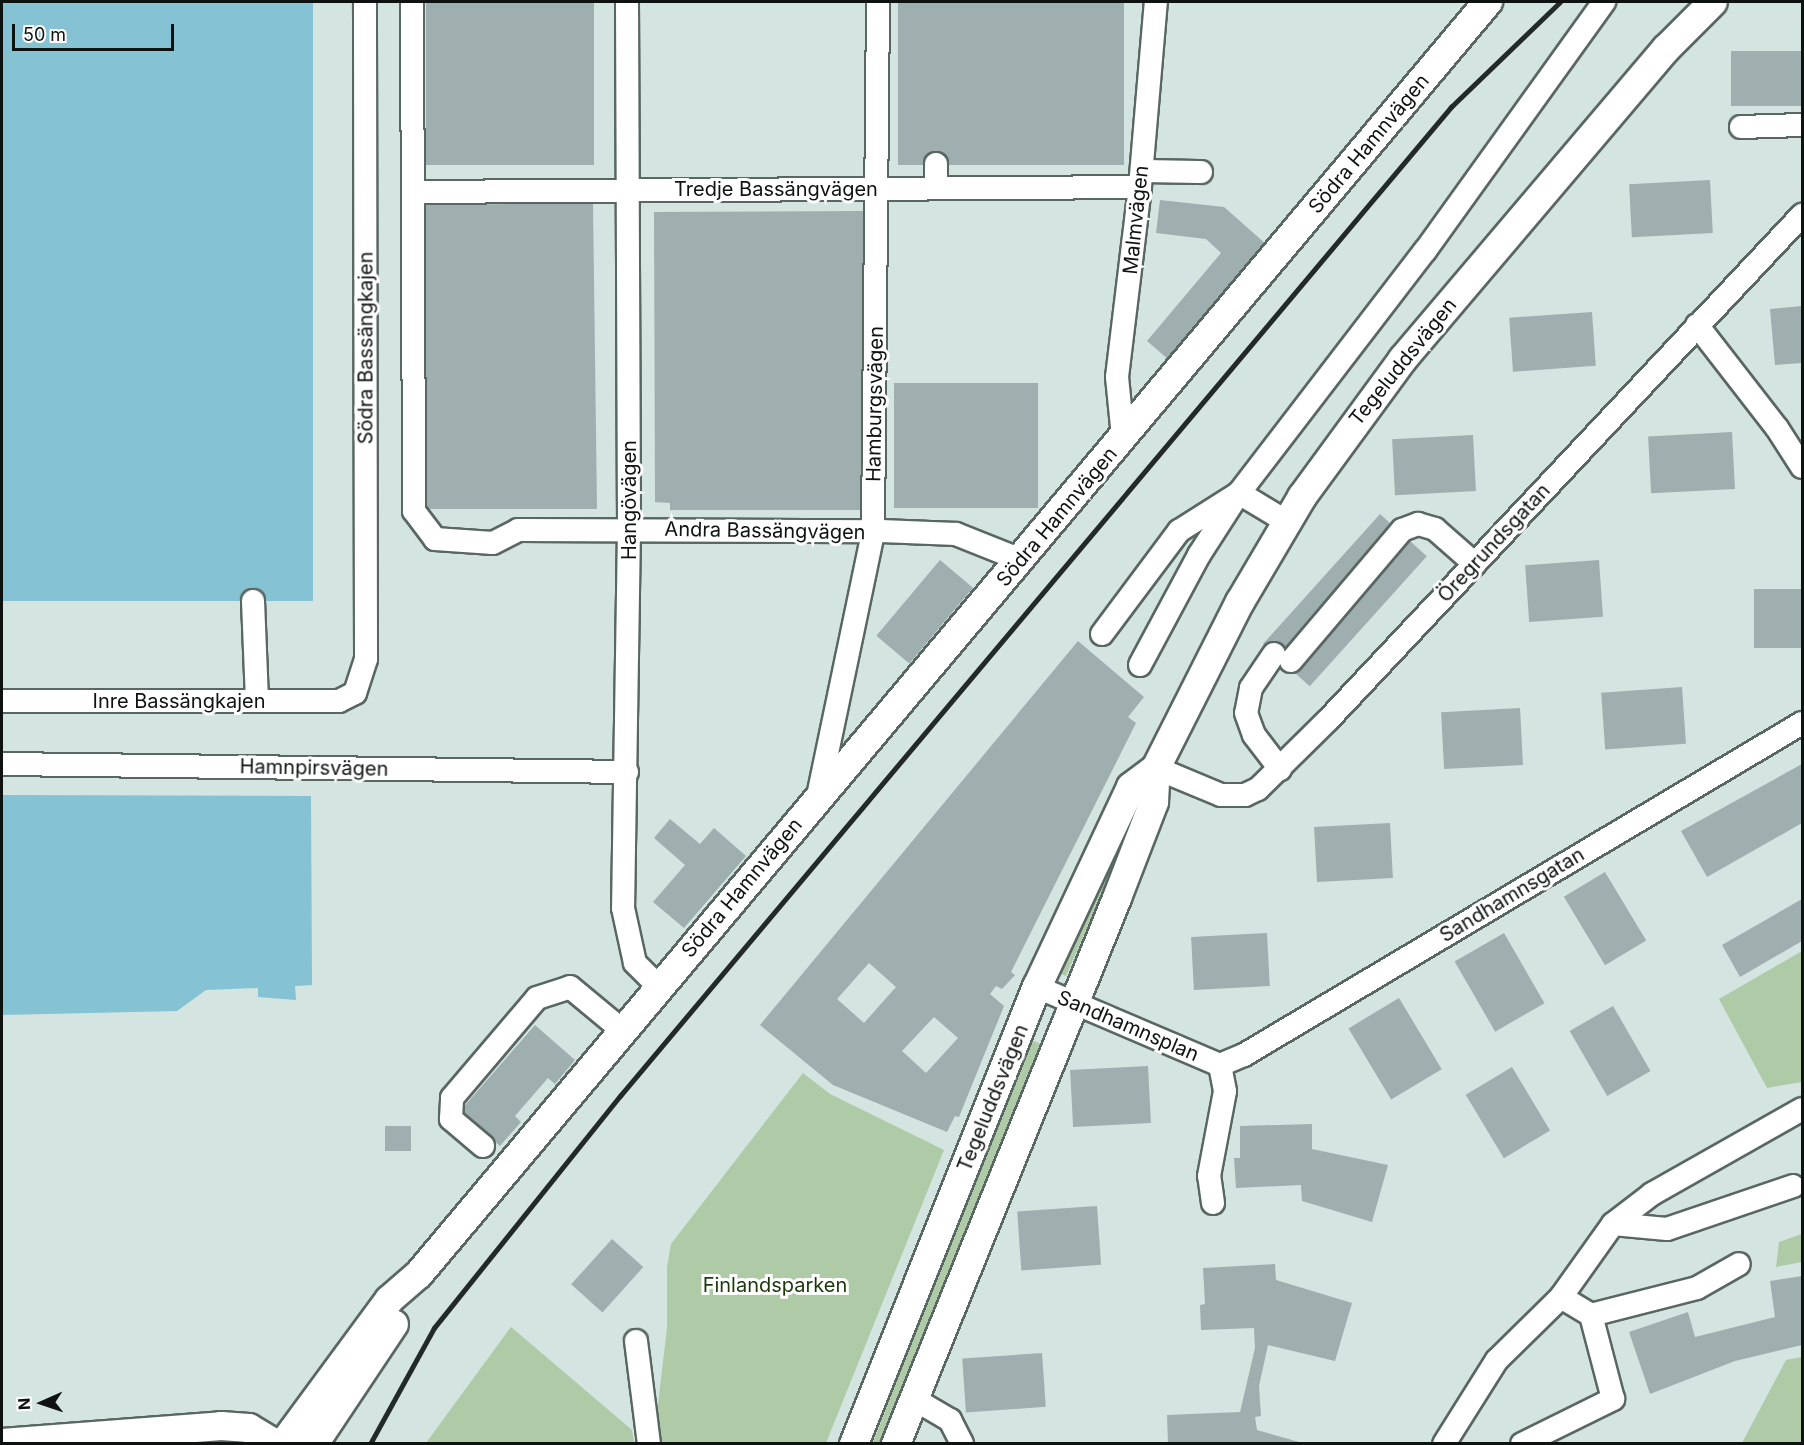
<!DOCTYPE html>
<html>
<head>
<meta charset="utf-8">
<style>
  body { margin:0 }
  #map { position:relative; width:1804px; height:1445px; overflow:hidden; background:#d4e4e0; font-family:Inter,sans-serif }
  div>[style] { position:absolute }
  .green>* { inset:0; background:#afcaa6; transform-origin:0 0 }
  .water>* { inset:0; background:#84c2d4; transform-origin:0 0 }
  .building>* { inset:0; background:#9fafaf; transform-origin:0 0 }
  .roads { filter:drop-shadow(2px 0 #596763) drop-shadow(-2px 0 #596763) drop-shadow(0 2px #596763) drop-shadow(0 -2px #596763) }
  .minor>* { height:22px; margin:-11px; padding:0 11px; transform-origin:11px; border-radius:11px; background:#fff }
  .major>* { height:28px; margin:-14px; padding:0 14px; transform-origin:14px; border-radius:14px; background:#fff }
  .rail>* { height:4.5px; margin:-2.25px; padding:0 2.25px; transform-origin:2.25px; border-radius:2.25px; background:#232928 }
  span { translate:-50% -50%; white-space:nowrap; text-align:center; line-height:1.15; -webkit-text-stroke:6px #fff; paint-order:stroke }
  .street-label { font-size:20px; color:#0e1312 }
  .park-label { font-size:20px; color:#1a380c }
  .frame { position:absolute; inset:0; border:3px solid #0e1312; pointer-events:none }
  .north { position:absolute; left:12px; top:1373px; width:60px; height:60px; -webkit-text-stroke:4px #fff; paint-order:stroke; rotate:267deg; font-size:16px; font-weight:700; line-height:24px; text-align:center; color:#0e1312 }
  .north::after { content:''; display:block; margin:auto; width:21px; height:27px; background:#0e1312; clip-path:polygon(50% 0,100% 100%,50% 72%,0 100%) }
  .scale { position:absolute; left:12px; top:24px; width:162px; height:27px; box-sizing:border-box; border:3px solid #0e1312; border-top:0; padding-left:8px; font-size:18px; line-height:21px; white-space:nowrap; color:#0e1312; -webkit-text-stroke:4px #fff; paint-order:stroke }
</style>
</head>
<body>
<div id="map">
  <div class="green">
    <div style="clip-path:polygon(1141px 796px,1145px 796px,1066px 976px,1057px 972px)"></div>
    <div style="clip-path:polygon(1802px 951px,1802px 1082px,1767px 1088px,1719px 999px)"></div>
    <div style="left:1028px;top:1039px;width:14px;height:437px;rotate:21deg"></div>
    <div style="clip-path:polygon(803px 1073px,830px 1094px,944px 1150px,826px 1443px,661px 1443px,656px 1421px,667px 1328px,667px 1267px,671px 1244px)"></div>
    <div style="clip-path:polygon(1802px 1234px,1802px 1262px,1776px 1267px,1779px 1242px)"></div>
    <div style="clip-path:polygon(511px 1327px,632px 1430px,634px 1443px,426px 1443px)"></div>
    <div style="clip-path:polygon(1802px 1357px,1802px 1443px,1742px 1443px,1786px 1360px)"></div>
  </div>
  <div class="water">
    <div style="left:2px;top:2px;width:311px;height:599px"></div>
    <div style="clip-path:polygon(2px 795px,311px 796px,312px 985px,295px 986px,296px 1000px,258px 997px,258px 988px,206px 990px,177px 1011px,2px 1015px)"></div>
  </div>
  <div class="building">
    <div style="left:426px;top:2px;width:168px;height:163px"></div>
    <div style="left:898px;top:2px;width:226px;height:163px"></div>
    <div style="left:1802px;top:51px;width:55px;height:71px;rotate:90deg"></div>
    <div style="left:1710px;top:180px;width:53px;height:81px;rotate:87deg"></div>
    <div style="clip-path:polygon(1160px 200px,1224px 207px,1267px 245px,1169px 360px,1147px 341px,1221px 253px,1206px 239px,1156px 233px)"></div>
    <div style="clip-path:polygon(512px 204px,593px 204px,597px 509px,425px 509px,424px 205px)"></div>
    <div style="clip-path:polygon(863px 211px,864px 510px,670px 510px,670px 503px,655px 502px,654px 212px)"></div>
    <div style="clip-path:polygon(1802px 306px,1802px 363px,1775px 365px,1770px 309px)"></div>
    <div style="left:1592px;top:312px;width:54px;height:83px;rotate:86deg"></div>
    <div style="left:894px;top:383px;width:144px;height:125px"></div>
    <div style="left:1732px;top:432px;width:57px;height:84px;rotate:87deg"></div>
    <div style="left:1473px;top:435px;width:56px;height:81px;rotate:87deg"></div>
    <div style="left:1380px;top:514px;width:63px;height:175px;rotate:42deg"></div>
    <div style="left:940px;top:560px;width:43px;height:99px;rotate:40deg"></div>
    <div style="left:1599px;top:560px;width:57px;height:74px;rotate:86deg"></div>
    <div style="left:1802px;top:589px;width:59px;height:48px;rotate:90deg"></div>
    <div style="clip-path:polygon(evenodd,1078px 641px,1144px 697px,1128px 717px,1136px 723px,1011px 972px,1015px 975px,1002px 989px,996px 986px,990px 994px,1004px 1006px,959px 1117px,955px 1116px,947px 1132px,833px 1085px,760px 1025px,1078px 641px,869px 963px,896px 987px,864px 1023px,837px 999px,869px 963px,1078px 641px,934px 1017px,958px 1038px,926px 1073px,902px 1051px,934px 1017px)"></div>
    <div style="left:1682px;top:687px;width:57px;height:81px;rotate:86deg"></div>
    <div style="left:1520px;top:708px;width:57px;height:79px;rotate:87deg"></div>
    <div style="clip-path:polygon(1802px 764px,1802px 823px,1707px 877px,1681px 831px)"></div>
    <div style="clip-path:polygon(670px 819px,700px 844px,714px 828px,746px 856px,684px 928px,653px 902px,685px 865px,654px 838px)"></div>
    <div style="left:1390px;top:823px;width:55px;height:76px;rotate:87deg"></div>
    <div style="left:1605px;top:872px;width:80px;height:48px;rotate:59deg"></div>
    <div style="clip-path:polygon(1802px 899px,1802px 941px,1740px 977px,1722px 945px)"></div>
    <div style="left:1267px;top:933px;width:53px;height:76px;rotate:87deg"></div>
    <div style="left:1504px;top:933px;width:81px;height:57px;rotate:60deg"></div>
    <div style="left:1399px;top:998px;width:83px;height:59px;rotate:59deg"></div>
    <div style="left:1613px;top:1006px;width:75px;height:50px;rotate:60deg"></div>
    <div style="clip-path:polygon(535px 1025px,575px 1060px,555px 1084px,548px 1078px,515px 1116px,521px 1122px,500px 1146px,460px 1111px)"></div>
    <div style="left:1148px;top:1066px;width:57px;height:78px;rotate:87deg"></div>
    <div style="left:1512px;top:1067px;width:74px;height:54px;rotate:59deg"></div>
    <div style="clip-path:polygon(1312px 1124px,1312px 1149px,1388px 1165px,1372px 1222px,1302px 1201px,1301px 1185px,1236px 1188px,1234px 1158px,1240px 1158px,1240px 1126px)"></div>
    <div style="left:385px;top:1126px;width:26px;height:25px"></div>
    <div style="left:1097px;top:1206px;width:59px;height:80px;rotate:86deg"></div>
    <div style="left:612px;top:1239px;width:42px;height:61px;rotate:42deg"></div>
    <div style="clip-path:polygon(1275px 1264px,1276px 1280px,1352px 1303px,1335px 1361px,1268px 1345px,1259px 1386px,1261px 1416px,1255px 1417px,1257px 1430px,1306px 1444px,1168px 1444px,1167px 1415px,1240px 1412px,1255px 1348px,1254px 1328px,1201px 1330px,1200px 1305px,1205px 1304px,1203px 1268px)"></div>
    <div style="clip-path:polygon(1802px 1276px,1802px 1345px,1735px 1361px,1650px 1394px,1629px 1332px,1688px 1312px,1695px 1337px,1775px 1317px,1770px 1281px)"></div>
    <div style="left:1042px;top:1353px;width:54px;height:80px;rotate:86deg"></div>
  </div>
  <div class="roads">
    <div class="minor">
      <div style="left:412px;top:2px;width:509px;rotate:89.77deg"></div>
      <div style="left:414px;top:511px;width:35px;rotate:53deg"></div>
      <div style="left:435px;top:539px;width:58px;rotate:3.9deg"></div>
      <div style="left:493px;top:543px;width:28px;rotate:-27deg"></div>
      <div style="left:518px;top:530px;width:363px;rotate:0.2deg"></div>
      <div style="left:881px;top:531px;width:75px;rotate:2.3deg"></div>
      <div style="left:956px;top:534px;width:70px;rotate:21.8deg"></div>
      <div style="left:627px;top:2px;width:527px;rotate:89.78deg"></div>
      <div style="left:629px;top:529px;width:379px;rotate:90.9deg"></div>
      <div style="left:623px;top:908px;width:56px;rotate:77.7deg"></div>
      <div style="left:635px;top:963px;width:34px;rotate:45deg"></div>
      <div style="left:1741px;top:127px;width:61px;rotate:-1.9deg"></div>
      <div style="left:1142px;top:171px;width:59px;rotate:1deg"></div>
      <div style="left:936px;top:188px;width:24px;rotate:-90deg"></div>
      <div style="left:413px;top:192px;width:727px;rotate:-0.39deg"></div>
      <div style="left:1697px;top:325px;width:130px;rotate:52.2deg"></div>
      <div style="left:1777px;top:428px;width:46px;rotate:57.3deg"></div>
      <div style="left:1123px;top:437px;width:60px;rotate:-95.7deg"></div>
      <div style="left:1117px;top:377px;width:191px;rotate:-83.1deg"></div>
      <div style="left:1140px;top:187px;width:186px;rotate:-85.1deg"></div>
      <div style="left:253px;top:601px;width:100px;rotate:87.7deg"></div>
      <div style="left:1102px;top:634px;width:129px;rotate:-53.2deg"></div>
      <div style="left:1179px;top:531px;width:71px;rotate:-32.3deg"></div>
      <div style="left:1239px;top:493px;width:305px;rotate:-52.5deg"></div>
      <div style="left:1425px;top:251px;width:307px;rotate:-54.3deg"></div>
      <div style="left:1274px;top:654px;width:41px;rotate:124.1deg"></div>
      <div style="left:1251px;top:688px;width:25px;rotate:101deg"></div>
      <div style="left:1246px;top:713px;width:23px;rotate:70deg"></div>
      <div style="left:1254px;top:735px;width:43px;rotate:52.6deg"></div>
      <div style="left:1291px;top:661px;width:172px;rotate:-49.7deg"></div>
      <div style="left:1402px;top:530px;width:17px;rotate:-21deg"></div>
      <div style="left:1418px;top:524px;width:18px;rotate:16deg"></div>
      <div style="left:1435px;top:529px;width:53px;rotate:41.2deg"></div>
      <div style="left:1140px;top:665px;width:125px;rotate:-61.8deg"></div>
      <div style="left:1199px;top:555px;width:74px;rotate:-57.2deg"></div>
      <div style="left:1239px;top:493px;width:56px;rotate:31.1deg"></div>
      <div style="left:2px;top:701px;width:337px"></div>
      <div style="left:339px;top:701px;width:18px;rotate:-27deg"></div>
      <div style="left:355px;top:693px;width:36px;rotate:-72deg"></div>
      <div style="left:366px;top:659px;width:657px;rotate:-90.09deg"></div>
      <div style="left:2px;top:764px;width:625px;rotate:0.73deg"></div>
      <div style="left:1156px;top:768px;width:70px;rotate:22.6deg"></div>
      <div style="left:1221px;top:795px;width:24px"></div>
      <div style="left:1245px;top:795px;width:14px;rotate:-25deg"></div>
      <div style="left:1258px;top:789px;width:98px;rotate:-44.6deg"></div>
      <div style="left:1328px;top:720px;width:693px;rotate:-46.81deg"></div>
      <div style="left:817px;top:801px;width:275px;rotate:-78.2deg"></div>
      <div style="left:873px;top:532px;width:530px;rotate:-89.46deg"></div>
      <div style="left:1037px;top:987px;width:199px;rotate:23.1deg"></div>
      <div style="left:1220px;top:1065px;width:26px;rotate:-23deg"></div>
      <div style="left:1244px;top:1055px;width:649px;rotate:-30.75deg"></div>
      <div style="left:483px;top:1146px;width:42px;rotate:-139.8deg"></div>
      <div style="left:451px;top:1119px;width:21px;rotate:-87deg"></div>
      <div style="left:452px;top:1098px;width:131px;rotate:-49.6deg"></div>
      <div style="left:537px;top:998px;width:35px;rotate:-18deg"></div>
      <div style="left:570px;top:987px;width:69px;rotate:39.7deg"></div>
      <div style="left:1213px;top:1203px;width:27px;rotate:-98deg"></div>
      <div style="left:1209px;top:1176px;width:86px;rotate:-79.3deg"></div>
      <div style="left:1225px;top:1091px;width:26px;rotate:-101deg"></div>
      <div style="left:1613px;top:1224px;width:54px;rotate:5.3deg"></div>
      <div style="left:1667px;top:1229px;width:133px;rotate:-18.8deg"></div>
      <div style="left:1591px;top:1315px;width:109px;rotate:-14.3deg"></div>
      <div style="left:1697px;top:1288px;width:48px;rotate:-29.7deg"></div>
      <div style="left:636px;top:1341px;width:104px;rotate:82.8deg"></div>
      <div style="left:914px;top:1399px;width:42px;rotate:30.3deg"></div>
      <div style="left:950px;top:1420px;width:27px;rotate:63deg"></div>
      <div style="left:1444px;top:1444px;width:99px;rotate:-57.8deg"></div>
      <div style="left:1497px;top:1360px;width:90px;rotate:-44.5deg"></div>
      <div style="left:1561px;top:1297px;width:90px;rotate:-54.5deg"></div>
      <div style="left:1613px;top:1224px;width:49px;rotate:-37.6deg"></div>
      <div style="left:1652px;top:1194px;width:172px;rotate:-29.5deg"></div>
      <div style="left:1522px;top:1444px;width:102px;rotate:-26.3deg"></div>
      <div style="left:1613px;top:1399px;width:87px;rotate:-104.7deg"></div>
      <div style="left:1591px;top:1315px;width:35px;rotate:-149deg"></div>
    </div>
    <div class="major">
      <div style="left:2px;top:1443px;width:220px;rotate:-4.4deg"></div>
      <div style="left:221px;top:1426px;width:28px;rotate:4deg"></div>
      <div style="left:249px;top:1428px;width:31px;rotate:31deg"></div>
      <div style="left:283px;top:1444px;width:179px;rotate:-53.6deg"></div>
      <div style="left:389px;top:1300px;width:40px;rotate:-41deg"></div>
      <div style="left:419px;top:1274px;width:1662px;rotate:-49.96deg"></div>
      <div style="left:314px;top:1444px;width:144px;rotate:-56.3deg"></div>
      <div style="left:854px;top:1444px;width:492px;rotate:-68.2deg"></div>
      <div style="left:1037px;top:987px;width:221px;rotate:-64.8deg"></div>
      <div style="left:1131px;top:787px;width:31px;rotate:-37deg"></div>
      <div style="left:896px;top:1444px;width:589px;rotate:-67.96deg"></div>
      <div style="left:1117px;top:898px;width:103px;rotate:-68.9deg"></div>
      <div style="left:1154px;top:802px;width:34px;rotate:-87deg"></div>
      <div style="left:1156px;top:768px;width:186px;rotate:-63.2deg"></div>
      <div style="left:1240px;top:602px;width:122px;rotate:-59.4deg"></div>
      <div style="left:1302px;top:497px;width:171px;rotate:-53.8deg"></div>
      <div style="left:1403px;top:359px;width:407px;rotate:-49.7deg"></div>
      <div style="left:1666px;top:49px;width:66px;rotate:-45deg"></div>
    </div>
  </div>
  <div class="rail">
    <div style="left:370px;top:1444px;width:132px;rotate:-61.1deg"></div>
    <div style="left:434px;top:1328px;width:297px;rotate:-51.3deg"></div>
    <div style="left:620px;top:1096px;width:1292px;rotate:-49.96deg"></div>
    <div style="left:1451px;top:107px;width:151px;rotate:-43.9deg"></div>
  </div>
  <div class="street-label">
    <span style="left:1369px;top:144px;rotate:-50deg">Södra Hamnvägen</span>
    <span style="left:776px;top:189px">Tredje Bassängvägen</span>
    <span style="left:1136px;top:220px;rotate:-84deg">Malmvägen</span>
    <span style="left:366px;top:348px;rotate:-90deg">Södra Bassängkajen</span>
    <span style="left:1403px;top:362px;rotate:-51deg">Tegeluddsvägen</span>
    <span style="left:875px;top:404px;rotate:-89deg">Hamburgsvägen</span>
    <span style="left:629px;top:500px;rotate:-90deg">Hangövägen</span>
    <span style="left:1057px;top:517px;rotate:-50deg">Södra Hamnvägen</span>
    <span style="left:765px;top:531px;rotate:1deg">Andra Bassängvägen</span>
    <span style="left:1494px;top:543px;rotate:-47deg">Öregrundsgatan</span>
    <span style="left:179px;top:701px">Inre Bassängkajen</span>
    <span style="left:314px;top:768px;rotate:1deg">Hamnpirsvägen</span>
    <span style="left:742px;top:888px;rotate:-50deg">Södra Hamnvägen</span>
    <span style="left:1512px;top:895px;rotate:-31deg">Sandhamnsgatan</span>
    <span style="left:1128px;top:1026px;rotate:23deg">Sandhamnsplan</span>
    <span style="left:993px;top:1098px;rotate:-68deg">Tegeluddsvägen</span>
  </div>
  <div class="park-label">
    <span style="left:775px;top:1285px">Finlandsparken</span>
  </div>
  <div class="frame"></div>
  <div class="north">N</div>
  <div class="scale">50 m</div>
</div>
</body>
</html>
